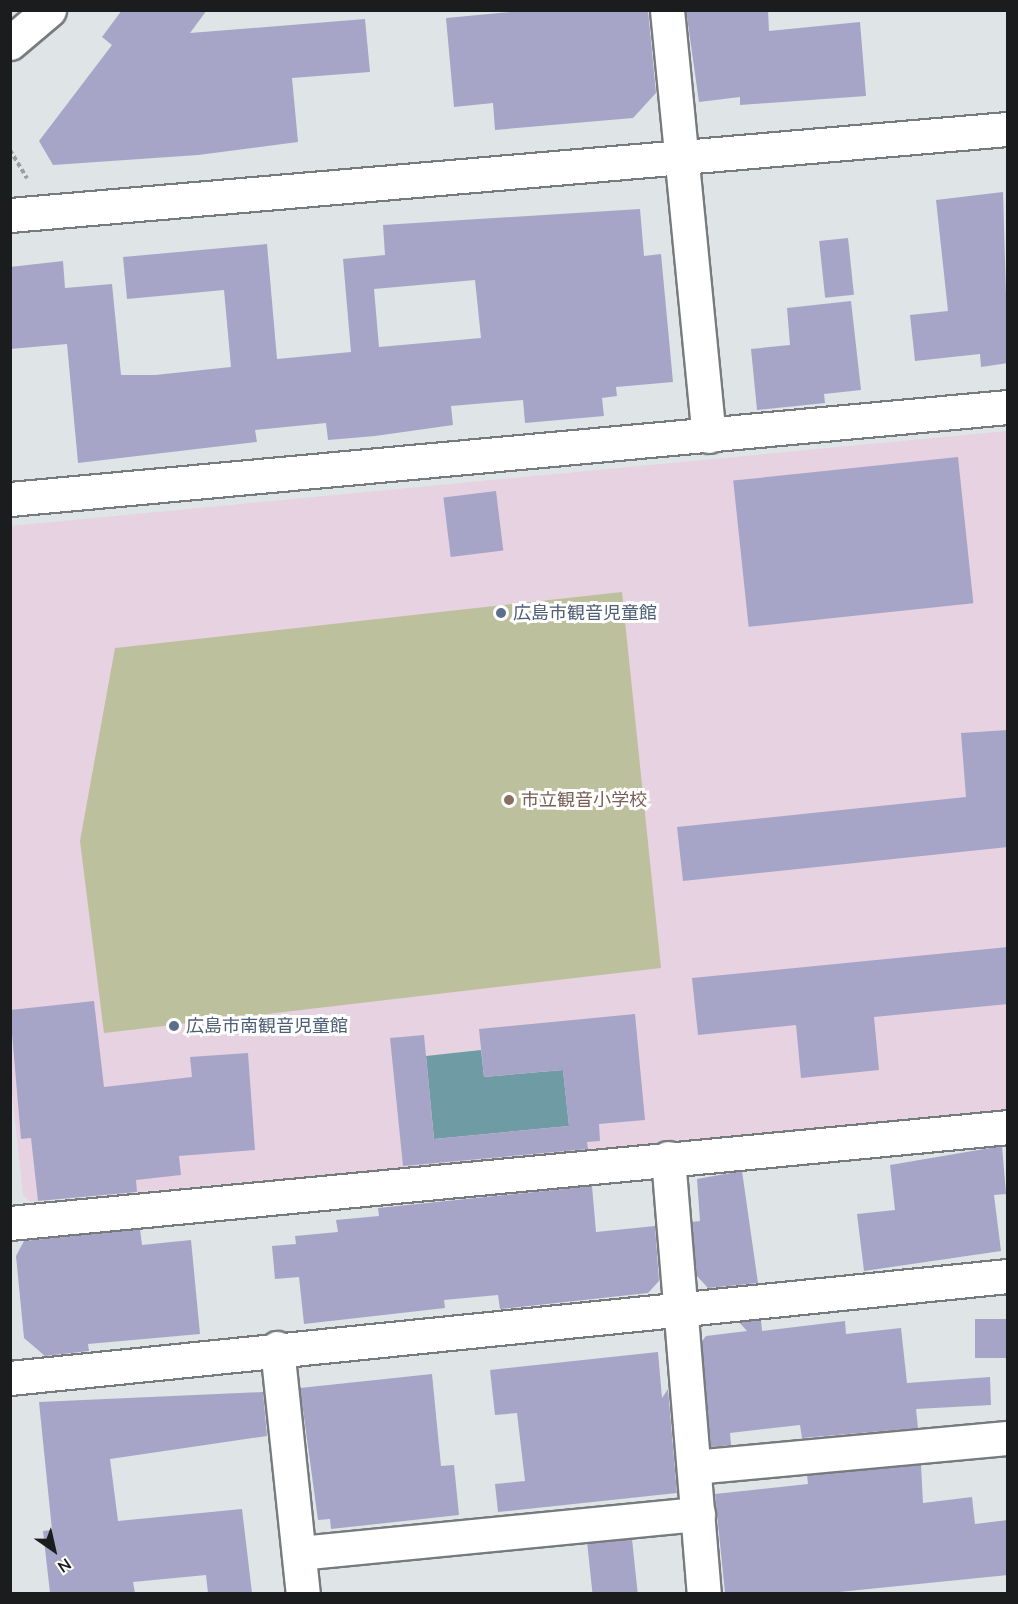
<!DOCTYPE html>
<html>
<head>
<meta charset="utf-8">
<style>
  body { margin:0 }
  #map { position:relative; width:1018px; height:1604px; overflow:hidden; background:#dfe4e7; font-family:"Nunito Sans","Noto Sans JP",sans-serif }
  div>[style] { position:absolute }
  .education>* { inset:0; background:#e7d2e1 }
  .green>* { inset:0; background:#bdc09d }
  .water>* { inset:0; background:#6f9ba4 }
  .building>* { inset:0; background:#a7a5c7; transform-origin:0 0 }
  .path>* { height:4px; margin-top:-2px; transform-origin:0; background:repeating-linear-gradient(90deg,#9a9ea0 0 4.5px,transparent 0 7.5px) }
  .roads { filter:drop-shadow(2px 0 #777b7e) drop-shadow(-2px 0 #777b7e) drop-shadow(0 2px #777b7e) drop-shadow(0 -2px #777b7e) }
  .minor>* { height:33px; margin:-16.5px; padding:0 16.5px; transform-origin:16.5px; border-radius:16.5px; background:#fff }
  .tertiary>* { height:33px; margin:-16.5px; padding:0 16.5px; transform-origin:16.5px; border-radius:16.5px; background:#fff }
  .trunk>* { height:33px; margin:-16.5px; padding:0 16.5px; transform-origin:16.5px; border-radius:16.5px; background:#fff }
  .dots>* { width:16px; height:16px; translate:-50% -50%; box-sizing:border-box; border:3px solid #fff; border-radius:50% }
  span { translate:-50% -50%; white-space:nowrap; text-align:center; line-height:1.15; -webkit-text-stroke:6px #fff; paint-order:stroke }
  .service-label { font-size:18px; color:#4e5e75 }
  .left { translate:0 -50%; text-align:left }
  .education-label { font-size:18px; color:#785e54 }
  .frame { position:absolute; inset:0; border:12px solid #1a1c1d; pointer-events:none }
  .north { position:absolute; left:24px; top:1520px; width:60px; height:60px; -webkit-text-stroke:4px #fff; paint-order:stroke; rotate:146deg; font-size:16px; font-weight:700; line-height:24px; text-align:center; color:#1a1c1d }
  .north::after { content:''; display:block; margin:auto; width:21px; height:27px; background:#1a1c1d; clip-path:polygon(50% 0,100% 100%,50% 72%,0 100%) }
</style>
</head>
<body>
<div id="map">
  <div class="education">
    <div style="clip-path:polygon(1007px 431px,1007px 1111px,30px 1202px,23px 1195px,10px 1073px,10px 526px)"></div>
  </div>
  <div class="green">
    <div style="clip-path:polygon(622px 592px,661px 968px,104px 1033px,80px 841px,115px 648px)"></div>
  </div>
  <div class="water">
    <div style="clip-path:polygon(481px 1050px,484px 1077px,563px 1070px,569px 1126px,434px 1139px,426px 1056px)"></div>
  </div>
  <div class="building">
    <div style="clip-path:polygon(122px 10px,207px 10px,190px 33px,365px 19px,370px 72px,292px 78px,298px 142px,198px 155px,53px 165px,39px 141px,112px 45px,102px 37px)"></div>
    <div style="clip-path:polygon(532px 10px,648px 10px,656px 93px,633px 118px,495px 130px,493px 103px,454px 107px,446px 18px)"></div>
    <div style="clip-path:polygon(686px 10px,768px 10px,769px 31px,860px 22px,866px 96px,740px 105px,740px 97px,699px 102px)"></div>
    <div style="clip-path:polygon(1003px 192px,1008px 363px,981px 367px,980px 354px,915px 361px,910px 315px,948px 311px,936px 200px)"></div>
    <div style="clip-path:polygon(evenodd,640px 209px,644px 256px,661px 254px,673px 382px,616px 387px,617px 396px,602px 398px,604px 416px,525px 423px,523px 400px,451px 406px,453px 425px,375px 436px,328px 440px,326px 423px,255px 430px,257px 442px,78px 463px,67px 344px,10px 349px,10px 267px,63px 261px,65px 288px,112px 284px,121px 375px,155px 375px,231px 367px,224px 290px,127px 299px,123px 257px,267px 244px,277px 359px,351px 352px,343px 259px,385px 255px,383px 225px,640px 209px,475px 280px,481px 338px,379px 347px,374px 289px,475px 280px)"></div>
    <div style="left:848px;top:238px;width:57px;height:29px;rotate:84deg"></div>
    <div style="clip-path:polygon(851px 301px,861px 390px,824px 394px,825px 403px,757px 410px,751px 349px,790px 345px,787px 308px)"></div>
    <div style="left:958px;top:457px;width:147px;height:226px;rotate:84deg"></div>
    <div style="left:496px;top:491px;width:60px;height:53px;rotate:83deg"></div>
    <div style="clip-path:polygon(1008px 730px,1008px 847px,683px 881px,677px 827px,966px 797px,961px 733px)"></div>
    <div style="clip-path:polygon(1008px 947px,1008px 1004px,874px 1017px,879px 1070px,801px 1078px,796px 1025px,698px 1035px,692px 978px)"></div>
    <div style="clip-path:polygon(94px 1001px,104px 1087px,192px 1077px,190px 1057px,248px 1053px,255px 1150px,179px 1156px,181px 1175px,136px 1180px,137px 1192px,38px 1201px,31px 1138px,21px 1139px,10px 1010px)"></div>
    <div style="clip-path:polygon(635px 1014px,645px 1120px,599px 1124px,600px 1141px,587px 1142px,588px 1149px,403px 1166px,390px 1038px,424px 1035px,434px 1139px,569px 1126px,563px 1070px,484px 1077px,479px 1029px)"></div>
    <div style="clip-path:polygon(1002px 1146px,1006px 1194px,994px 1195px,1001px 1251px,864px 1271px,857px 1214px,895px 1210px,890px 1165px)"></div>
    <div style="clip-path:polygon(742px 1171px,758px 1283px,708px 1288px,697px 1276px,692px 1222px,700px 1221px,697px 1179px)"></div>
    <div style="clip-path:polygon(592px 1186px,596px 1232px,655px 1226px,659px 1281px,648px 1293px,500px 1309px,498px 1295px,444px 1300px,445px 1308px,304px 1324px,299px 1277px,275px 1279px,272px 1246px,296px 1244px,295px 1236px,338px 1232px,336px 1220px,379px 1216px,378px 1208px)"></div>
    <div style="clip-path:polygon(140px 1229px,142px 1245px,191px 1240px,200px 1334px,88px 1344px,89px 1351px,45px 1356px,24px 1338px,16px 1256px,24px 1241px)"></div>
    <div style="left:1008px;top:1319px;width:39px;height:33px;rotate:90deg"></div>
    <div style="clip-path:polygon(761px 1320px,762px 1331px,845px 1321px,846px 1334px,901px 1328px,907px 1383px,990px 1377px,991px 1405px,916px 1409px,918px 1428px,802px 1438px,800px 1425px,730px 1433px,731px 1445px,711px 1447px,702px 1341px,706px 1336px,747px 1331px,739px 1322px)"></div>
    <div style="clip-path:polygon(658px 1352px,662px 1398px,668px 1389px,677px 1493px,498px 1512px,495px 1484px,525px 1481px,517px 1413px,495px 1415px,490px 1370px)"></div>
    <div style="clip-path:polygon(432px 1374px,441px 1466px,454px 1465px,459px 1515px,331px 1529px,330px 1519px,318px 1520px,300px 1388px)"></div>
    <div style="clip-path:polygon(263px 1392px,267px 1436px,110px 1459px,118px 1521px,242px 1509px,252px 1593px,208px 1593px,206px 1575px,133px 1582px,135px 1593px,50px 1593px,43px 1531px,52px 1530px,39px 1402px)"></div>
    <div style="clip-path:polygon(921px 1465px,923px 1503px,972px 1497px,975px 1524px,1008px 1520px,1008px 1575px,829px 1593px,725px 1593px,715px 1494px,808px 1484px,807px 1475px)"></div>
    <div style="left:632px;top:1539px;width:54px;height:45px;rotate:84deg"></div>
  </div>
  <div class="path">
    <div style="left:10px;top:150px;width:33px;rotate:59deg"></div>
  </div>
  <div class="roads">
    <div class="minor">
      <div style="left:667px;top:10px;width:428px;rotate:84.4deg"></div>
      <div style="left:10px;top:499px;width:1002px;rotate:-5.27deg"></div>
      <div style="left:668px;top:1158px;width:437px;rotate:85.3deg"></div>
      <div style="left:10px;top:1223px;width:1003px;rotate:-5.49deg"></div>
      <div style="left:277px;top:1348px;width:247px;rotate:84deg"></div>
      <div style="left:10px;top:1378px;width:1003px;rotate:-5.84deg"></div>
      <div style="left:694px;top:1467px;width:315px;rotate:-5.3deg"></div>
      <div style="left:299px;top:1553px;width:401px;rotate:-5.6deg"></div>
    </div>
    <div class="tertiary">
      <div style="left:10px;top:215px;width:1002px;rotate:-4.93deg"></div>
    </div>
    <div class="trunk">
      <div style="left:10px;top:43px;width:51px;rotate:-40.2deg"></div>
    </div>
  </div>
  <div class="dots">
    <div style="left:501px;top:613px;background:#5c6f8a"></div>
    <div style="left:509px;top:800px;background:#8d6e63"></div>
    <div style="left:174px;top:1026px;background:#5c6f8a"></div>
  </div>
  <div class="service-label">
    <span class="left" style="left:513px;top:613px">広島市観音児童館</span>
    <span class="left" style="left:186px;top:1026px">広島市南観音児童館</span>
  </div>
  <div class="education-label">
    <span class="left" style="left:521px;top:800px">市立観音小学校</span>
  </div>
  <div class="frame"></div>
  <div class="north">N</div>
</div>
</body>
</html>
